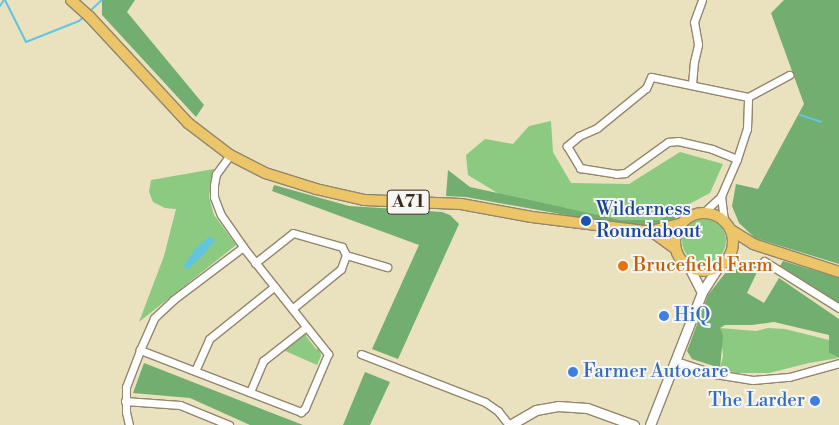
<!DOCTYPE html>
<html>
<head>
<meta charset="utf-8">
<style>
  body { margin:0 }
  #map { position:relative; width:839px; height:425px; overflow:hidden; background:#eae1bf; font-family:"Libre Bodoni",serif }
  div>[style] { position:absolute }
  .green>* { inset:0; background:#8cca81 }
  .round { border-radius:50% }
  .forest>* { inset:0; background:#71ae6f }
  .water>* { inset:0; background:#62c5e0 }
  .stream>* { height:2px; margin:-1px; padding:0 1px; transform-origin:1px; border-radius:1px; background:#62c5e0 }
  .roads { filter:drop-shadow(1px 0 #92866e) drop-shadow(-1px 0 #92866e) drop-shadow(0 1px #92866e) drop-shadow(0 -1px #92866e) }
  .minor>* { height:7px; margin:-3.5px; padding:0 3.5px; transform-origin:3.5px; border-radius:3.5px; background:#fff }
  .tertiary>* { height:9px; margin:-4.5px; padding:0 4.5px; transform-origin:4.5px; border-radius:4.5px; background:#fff }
  .primary>* { height:10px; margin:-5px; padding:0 5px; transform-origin:5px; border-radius:5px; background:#ecc569 }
  .primary>.ring { margin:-5px; padding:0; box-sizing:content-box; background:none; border:10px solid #ecc569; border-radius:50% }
  .dots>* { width:14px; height:14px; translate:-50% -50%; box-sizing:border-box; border:2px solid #f6f6f2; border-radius:50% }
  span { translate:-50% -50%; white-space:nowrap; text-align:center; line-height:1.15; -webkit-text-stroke:4px #f6f6f2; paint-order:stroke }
  .shield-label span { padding:1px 4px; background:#f6f6f2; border:1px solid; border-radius:4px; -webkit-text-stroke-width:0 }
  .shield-label { font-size:18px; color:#3b2a1e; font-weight:700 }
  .transit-label { font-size:19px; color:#164399 }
  .left { translate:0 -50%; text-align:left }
  .food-label { font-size:19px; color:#c56008 }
  .shop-label { font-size:19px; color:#366cbe }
  .right { translate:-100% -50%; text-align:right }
</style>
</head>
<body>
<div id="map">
  <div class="green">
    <div style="clip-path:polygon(551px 121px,553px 152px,571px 183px,629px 184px,680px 152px,723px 164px,710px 193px,659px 220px,621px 220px,499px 194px,468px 175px,466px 155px,485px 139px,513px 144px,529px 126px)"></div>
    <div style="clip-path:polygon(214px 169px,209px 197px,214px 215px,236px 245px,139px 322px,164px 256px,176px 209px,165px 208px,153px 202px,149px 192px,151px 180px)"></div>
    <div class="round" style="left:682px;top:219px;width:44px;height:44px"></div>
    <div style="clip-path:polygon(720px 328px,756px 331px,768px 328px,785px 329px,829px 340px,829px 353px,838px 358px,809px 363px,769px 373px,735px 373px,720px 368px,723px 356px)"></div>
    <div style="clip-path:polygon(303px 332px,307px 332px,306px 336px,316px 349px,320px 348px,321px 356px,317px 365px,283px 350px,303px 336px)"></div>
  </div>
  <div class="forest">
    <div style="clip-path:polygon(102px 0,135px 0,127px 12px,204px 105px,196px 117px,102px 15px)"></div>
    <div style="clip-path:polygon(784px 0,839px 0,839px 264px,755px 238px,739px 223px,732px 206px,736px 184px,758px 189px,804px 104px,771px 13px)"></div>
    <div style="clip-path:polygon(448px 170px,470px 187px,621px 220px,659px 220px,675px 212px,675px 221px,656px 225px,621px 225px,466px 197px,446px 196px)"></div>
    <div style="clip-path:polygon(274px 185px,349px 206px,442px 212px,450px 215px,459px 224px,398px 359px,372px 349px,419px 245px,272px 191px)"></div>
    <div style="clip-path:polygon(745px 261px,759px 268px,747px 293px,764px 303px,779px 278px,839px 319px,839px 358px,829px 353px,829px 335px,774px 322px,752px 325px,725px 325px,720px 328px,723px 336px,720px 368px,692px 359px,687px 351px,708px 295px,726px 272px)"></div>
    <div style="clip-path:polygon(783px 261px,839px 278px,839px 306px,780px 266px)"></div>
    <div style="clip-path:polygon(144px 363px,303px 425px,250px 425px,190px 398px,133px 393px)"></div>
    <div style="clip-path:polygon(365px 372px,390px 382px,370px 425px,343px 425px)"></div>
  </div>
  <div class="water">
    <div style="clip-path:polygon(209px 237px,215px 240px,205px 253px,188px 269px,183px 267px,195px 249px)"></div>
  </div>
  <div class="stream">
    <div style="left:5px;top:0;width:47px;rotate:63.4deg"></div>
    <div style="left:26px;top:42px;width:57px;rotate:-21.6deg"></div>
    <div style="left:79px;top:21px;width:8px;rotate:-40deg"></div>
    <div style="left:0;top:6px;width:7px;rotate:-56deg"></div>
    <div style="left:90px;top:11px;width:16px;rotate:-43deg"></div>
    <div style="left:800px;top:115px;width:22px;rotate:18deg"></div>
  </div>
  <div class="roads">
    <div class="minor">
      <div style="left:692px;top:84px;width:22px;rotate:-85deg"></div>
      <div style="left:694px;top:62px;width:18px;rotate:-77deg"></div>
      <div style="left:698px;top:44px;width:22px;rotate:-100deg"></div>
      <div style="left:694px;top:22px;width:23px;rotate:-70deg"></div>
      <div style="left:748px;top:97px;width:47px;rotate:-28.2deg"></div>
      <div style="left:230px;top:155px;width:24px;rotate:126deg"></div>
      <div style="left:216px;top:174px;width:11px;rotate:100deg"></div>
      <div style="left:214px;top:185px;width:12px;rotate:90deg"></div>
      <div style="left:214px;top:197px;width:19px;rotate:69deg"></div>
      <div style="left:221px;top:215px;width:39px;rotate:55deg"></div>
      <div style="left:243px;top:247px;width:137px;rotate:51.5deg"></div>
      <div style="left:328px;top:354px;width:59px;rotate:113.1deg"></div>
      <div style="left:305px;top:408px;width:6px;rotate:135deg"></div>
      <div style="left:301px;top:412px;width:173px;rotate:-158.9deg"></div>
      <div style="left:140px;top:350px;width:35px;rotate:-66deg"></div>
      <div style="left:154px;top:318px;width:26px;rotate:-43deg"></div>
      <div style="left:173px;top:300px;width:88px;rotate:-37.1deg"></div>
      <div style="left:721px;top:196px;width:24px;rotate:83deg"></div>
      <div style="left:703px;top:213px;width:25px;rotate:-43deg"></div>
      <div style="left:721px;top:196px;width:40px;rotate:-66.6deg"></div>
      <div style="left:737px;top:159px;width:32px;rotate:-72deg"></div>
      <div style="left:747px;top:129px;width:32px;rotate:-88deg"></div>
      <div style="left:748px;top:97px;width:99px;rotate:-168.3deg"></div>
      <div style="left:651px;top:77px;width:12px;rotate:114deg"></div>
      <div style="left:646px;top:88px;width:63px;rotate:140.8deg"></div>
      <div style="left:597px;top:128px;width:20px;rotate:156deg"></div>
      <div style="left:579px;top:136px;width:16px;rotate:140deg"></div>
      <div style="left:567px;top:146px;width:26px;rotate:59deg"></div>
      <div style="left:580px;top:168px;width:36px;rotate:9deg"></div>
      <div style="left:616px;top:174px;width:9px;rotate:-6deg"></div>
      <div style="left:625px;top:173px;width:53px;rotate:-35.8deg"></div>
      <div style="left:668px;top:142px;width:10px;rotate:-6deg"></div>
      <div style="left:678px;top:141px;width:35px;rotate:13deg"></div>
      <div style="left:712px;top:149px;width:27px;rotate:22deg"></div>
      <div style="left:346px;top:255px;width:43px;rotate:16.3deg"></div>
      <div style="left:764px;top:261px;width:89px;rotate:32.1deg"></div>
      <div style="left:255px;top:263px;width:48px;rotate:-38.3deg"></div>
      <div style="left:293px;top:233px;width:51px;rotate:15.9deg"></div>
      <div style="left:342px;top:247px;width:9px;rotate:63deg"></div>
      <div style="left:346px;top:255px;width:15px;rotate:110deg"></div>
      <div style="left:341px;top:269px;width:63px;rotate:140.8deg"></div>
      <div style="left:361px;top:354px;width:133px;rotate:21.2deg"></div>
      <div style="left:485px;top:402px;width:16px;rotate:35deg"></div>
      <div style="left:498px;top:411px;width:18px;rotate:52deg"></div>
      <div style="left:676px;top:361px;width:41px;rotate:18.4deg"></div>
      <div style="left:715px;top:374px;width:38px;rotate:9deg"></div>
      <div style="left:753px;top:380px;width:36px;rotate:-5deg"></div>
      <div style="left:789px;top:377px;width:52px;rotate:-15.6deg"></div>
      <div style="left:195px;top:371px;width:35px;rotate:-66deg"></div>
      <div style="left:209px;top:339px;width:83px;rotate:-38.7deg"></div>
      <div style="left:250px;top:392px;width:34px;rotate:-67deg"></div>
      <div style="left:263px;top:361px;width:55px;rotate:-38.3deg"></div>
      <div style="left:125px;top:401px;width:55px;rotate:4.2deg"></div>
      <div style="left:180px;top:405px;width:53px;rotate:22.2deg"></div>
      <div style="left:129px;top:425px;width:13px;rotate:-103deg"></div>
      <div style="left:126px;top:412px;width:25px;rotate:-90deg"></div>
      <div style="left:126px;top:387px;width:40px;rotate:-69deg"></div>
    </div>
    <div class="tertiary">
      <div style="left:689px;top:267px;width:28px;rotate:63deg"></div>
      <div style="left:510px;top:425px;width:30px;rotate:-30deg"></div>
      <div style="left:536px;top:410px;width:22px;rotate:-10deg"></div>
      <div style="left:558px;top:406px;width:29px;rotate:4deg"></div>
      <div style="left:587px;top:408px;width:50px;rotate:19.9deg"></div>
      <div style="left:650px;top:425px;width:143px;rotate:-68.6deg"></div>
      <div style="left:702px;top:292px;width:27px;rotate:-57deg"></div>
    </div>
    <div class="primary">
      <div style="left:71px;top:0;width:24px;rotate:42deg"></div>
      <div style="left:89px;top:16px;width:146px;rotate:47.2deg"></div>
      <div style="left:188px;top:123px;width:53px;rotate:37.3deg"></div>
      <div style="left:230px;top:155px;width:39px;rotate:27deg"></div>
      <div style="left:265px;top:173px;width:53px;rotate:17.4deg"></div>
      <div style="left:316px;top:189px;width:49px;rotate:12.9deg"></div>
      <div style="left:364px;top:200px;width:97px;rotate:2.4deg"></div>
      <div style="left:461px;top:204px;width:72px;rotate:10.4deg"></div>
      <div style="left:532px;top:217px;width:113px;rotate:7.1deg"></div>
      <div style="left:644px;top:231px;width:7px"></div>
      <div style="left:651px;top:231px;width:32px;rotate:-14deg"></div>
      <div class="ring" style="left:675px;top:213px;width:48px;height:48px"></div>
      <div style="left:731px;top:230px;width:26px;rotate:32deg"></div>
      <div style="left:753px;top:244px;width:90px;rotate:18deg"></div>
      <div style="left:651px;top:231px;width:31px;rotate:36deg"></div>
    </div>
  </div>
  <div class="dots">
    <div style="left:586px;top:221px;background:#1a4fb4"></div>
    <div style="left:623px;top:266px;background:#e8710a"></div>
    <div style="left:664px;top:316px;background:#3f7fe0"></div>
    <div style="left:573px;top:372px;background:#3f7fe0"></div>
    <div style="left:815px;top:401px;background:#3f7fe0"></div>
  </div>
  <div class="shield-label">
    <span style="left:408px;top:202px">A71</span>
  </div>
  <div class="transit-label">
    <span class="left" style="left:596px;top:221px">Wilderness<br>Roundabout</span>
  </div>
  <div class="food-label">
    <span class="left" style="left:633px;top:266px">Brucefield Farm</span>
  </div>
  <div class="shop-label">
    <span class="left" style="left:674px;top:316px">HiQ</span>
    <span class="left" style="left:583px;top:372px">Farmer Autocare</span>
    <span class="right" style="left:805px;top:401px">The Larder</span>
  </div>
</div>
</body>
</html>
